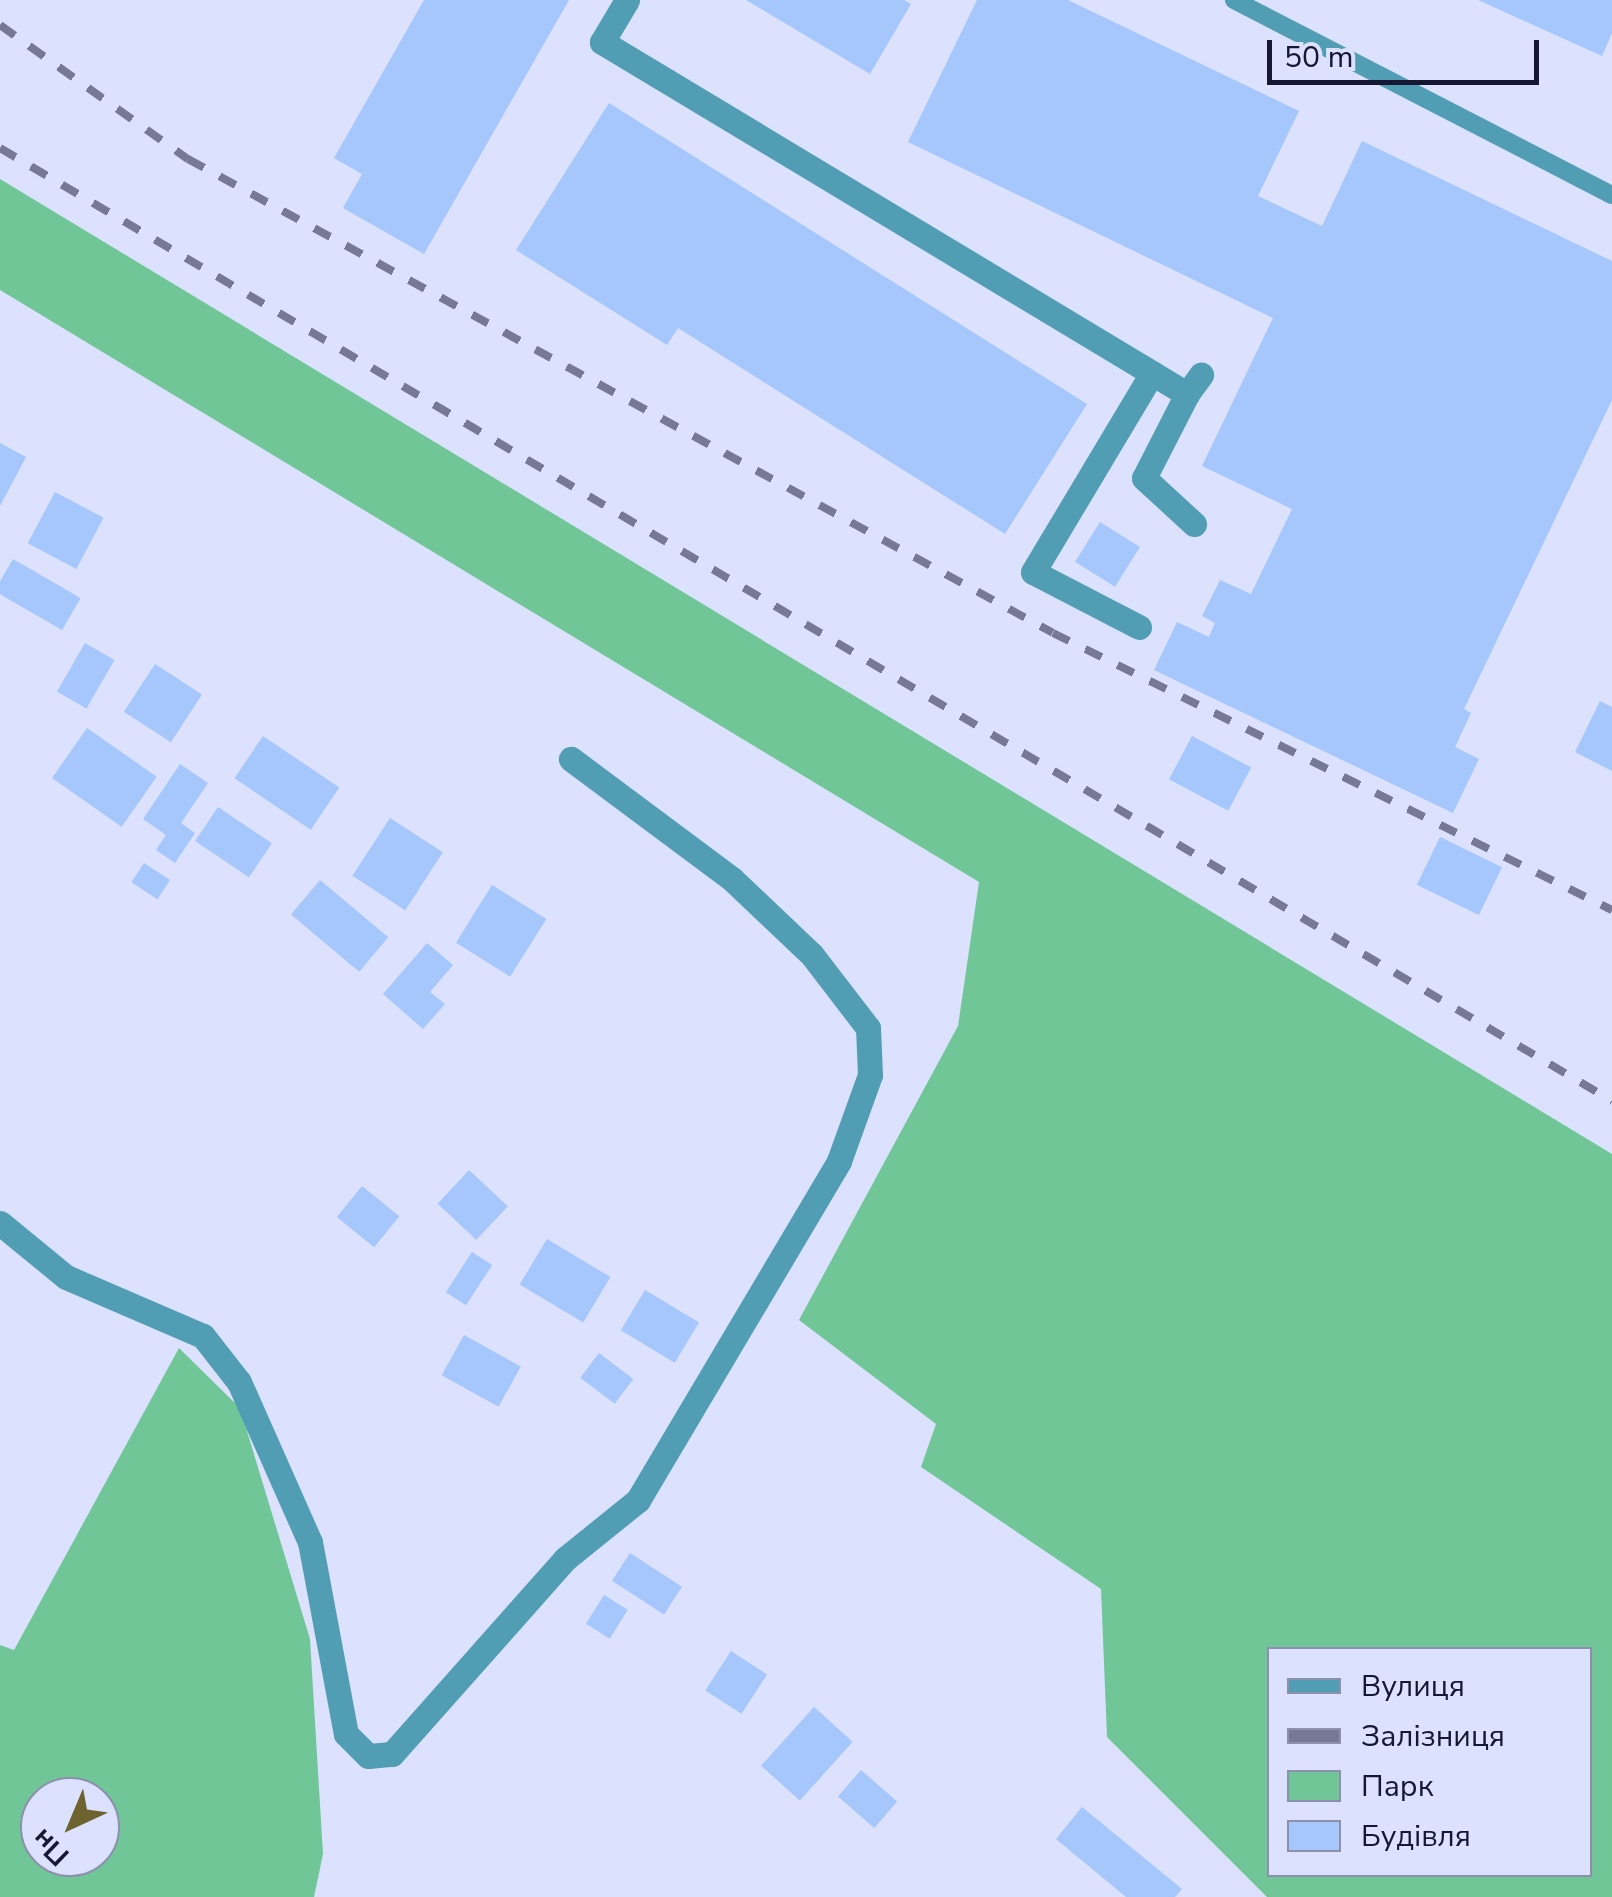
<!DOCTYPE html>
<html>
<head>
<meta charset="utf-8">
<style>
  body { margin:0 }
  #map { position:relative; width:1612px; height:1897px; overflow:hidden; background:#dce1fe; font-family:"Nunito Sans",sans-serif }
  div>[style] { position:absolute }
  .green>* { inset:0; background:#71c697 }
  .building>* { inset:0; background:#a5c7fb; transform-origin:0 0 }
  .lane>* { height:18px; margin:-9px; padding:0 9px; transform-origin:9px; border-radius:9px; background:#519eb4 }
  .street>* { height:25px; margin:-12.5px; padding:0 12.5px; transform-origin:12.5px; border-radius:12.5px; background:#519eb4 }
  .rail>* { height:8px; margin-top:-4px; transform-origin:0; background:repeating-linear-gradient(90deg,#767995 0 18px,transparent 0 36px) }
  span { translate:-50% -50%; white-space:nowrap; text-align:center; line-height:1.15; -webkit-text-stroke:9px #dce1fe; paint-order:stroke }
  .legend { position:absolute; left:1267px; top:1647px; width:325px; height:230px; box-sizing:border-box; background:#dce1fe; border:2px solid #8d90ac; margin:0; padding:12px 18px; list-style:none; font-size:30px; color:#161732 }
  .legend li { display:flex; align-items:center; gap:20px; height:50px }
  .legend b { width:50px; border:2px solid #8d90ac }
  .north { position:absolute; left:20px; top:1777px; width:100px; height:100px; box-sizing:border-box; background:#dce1fe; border:2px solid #8d90ac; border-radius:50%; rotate:224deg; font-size:28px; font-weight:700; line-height:40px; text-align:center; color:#161732 }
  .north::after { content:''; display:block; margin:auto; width:35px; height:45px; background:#6d632f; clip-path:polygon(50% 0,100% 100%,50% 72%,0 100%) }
  .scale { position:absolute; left:1267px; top:40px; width:272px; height:45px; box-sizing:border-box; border:5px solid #161732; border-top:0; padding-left:12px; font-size:30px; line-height:35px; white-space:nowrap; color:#161732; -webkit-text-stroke:8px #dce1fe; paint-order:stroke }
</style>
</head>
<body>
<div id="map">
  <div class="green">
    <div style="clip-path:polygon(evenodd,0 179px,1612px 1154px,1612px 1897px,1267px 1897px,1107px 1737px,1101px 1589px,921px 1467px,936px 1424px,799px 1320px,958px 1026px,979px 882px,0 290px,0 179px,1270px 1650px,1590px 1650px,1590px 1874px,1270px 1874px,1270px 1650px)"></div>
    <div style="clip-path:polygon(evenodd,179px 1348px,240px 1408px,310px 1639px,323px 1854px,314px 1897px,0 1897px,0 1645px,14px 1650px,179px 1348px,40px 1797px,100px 1797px,100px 1857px,40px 1857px,40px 1797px)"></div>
  </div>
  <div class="building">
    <div style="clip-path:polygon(424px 0,569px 0,424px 254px,343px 208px,362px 174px,334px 158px)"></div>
    <div style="clip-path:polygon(746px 0,904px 0,911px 4px,870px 74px)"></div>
    <div style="clip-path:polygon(977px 0,1068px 0,1299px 111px,1258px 196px,1322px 226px,1362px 141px,1612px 261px,1612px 400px,1464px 709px,1471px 713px,1455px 747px,1479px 759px,1453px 813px,1154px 670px,1177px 622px,1209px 637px,1215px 623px,1202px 616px,1220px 580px,1251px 594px,1292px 509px,1202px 466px,1273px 318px,908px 142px)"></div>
    <div style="clip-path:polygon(1478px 0,1612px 0,1612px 33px,1602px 56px)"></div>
    <div style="clip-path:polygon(609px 103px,1087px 404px,1005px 534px,678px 328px,667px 345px,516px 250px)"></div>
    <div style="clip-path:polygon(0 443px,26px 457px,0 506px)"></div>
    <div style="left:55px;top:492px;width:55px;height:58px;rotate:28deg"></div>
    <div style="left:1100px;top:522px;width:47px;height:47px;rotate:32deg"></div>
    <div style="left:13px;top:559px;width:78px;height:37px;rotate:30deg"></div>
    <div style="left:85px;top:643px;width:34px;height:56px;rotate:30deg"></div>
    <div style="left:155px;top:664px;width:56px;height:57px;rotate:33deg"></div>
    <div style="clip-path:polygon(1600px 701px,1612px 707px,1612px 771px,1575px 752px)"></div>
    <div style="left:87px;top:728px;width:85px;height:61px;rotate:35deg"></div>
    <div style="left:263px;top:736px;width:92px;height:51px;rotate:34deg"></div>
    <div style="left:1192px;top:736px;width:67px;height:49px;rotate:28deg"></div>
    <div style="clip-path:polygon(180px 764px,208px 783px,181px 823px,195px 833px,175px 863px,156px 850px,166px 835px,143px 819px)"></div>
    <div style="left:218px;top:807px;width:65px;height:41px;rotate:34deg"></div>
    <div style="left:390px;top:818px;width:63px;height:69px;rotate:33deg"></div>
    <div style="left:1440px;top:837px;width:69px;height:53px;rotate:26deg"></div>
    <div style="left:144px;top:863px;width:31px;height:23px;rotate:33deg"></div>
    <div style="left:320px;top:880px;width:89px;height:45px;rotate:40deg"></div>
    <div style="left:492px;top:885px;width:64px;height:68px;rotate:32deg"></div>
    <div style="clip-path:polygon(427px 943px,453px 965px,430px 992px,445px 1004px,423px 1029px,383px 994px)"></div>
    <div style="left:469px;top:1170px;width:53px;height:46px;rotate:43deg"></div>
    <div style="left:362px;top:1186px;width:48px;height:40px;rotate:39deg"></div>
    <div style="left:547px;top:1239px;width:74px;height:53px;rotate:31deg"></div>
    <div style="left:472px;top:1252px;width:24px;height:48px;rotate:33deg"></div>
    <div style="left:645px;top:1290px;width:63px;height:47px;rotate:31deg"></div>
    <div style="left:464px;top:1335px;width:65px;height:46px;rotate:29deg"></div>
    <div style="left:599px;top:1353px;width:43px;height:31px;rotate:37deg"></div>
    <div style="left:630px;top:1553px;width:62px;height:33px;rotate:33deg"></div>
    <div style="left:604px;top:1595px;width:28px;height:34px;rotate:32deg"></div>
    <div style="left:731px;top:1651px;width:43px;height:47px;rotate:33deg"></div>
    <div style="left:814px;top:1707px;width:52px;height:79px;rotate:42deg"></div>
    <div style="left:861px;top:1770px;width:48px;height:35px;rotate:41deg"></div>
    <div style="clip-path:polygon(1082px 1807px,1182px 1889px,1175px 1897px,1126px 1897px,1056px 1839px)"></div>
  </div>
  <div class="lane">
    <div style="left:1234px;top:0;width:425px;rotate:27.3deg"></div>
  </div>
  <div class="street">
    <div style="left:627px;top:0;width:49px;rotate:120.8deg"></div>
    <div style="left:602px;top:42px;width:683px;rotate:31.04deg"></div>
    <div style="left:1187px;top:394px;width:24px;rotate:-54deg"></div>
    <div style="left:1187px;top:394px;width:94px;rotate:117.1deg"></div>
    <div style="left:1144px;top:478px;width:68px;rotate:42.6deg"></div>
    <div style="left:1139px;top:627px;width:119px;rotate:-152.6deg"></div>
    <div style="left:1033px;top:572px;width:232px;rotate:-59.1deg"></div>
    <div style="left:0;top:1223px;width:85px;rotate:39.3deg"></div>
    <div style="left:66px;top:1277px;width:149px;rotate:23.3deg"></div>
    <div style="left:203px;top:1336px;width:58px;rotate:52deg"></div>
    <div style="left:239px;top:1382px;width:175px;rotate:66.1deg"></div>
    <div style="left:310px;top:1542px;width:195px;rotate:79.4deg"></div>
    <div style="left:346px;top:1734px;width:31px;rotate:45deg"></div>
    <div style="left:368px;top:1756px;width:24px;rotate:-5deg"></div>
    <div style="left:392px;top:1754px;width:261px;rotate:-48.4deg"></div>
    <div style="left:565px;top:1559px;width:94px;rotate:-38.9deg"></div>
    <div style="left:638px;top:1500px;width:394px;rotate:-59.3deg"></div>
    <div style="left:839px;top:1161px;width:91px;rotate:-70.2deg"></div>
    <div style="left:870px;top:1075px;width:47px;rotate:-92.4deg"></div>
    <div style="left:868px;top:1028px;width:92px;rotate:-127.5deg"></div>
    <div style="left:812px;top:955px;width:110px;rotate:-136.5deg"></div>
    <div style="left:732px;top:879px;width:201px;rotate:-143.3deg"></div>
  </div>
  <div class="rail">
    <div style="left:0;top:25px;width:231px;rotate:35.5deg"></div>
    <div style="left:188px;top:159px;width:986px;rotate:28.72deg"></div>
    <div style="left:1053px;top:633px;width:624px;rotate:26.36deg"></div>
    <div style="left:0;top:148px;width:1873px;rotate:30.59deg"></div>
  </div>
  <ul class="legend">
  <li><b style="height:12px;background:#519eb4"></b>Вулиця</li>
  <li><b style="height:12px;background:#767995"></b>Залізниця</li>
  <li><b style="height:28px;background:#71c697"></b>Парк</li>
  <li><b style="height:28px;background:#a5c7fb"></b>Будівля</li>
  </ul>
  <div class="north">Пн</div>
  <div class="scale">50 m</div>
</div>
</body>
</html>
